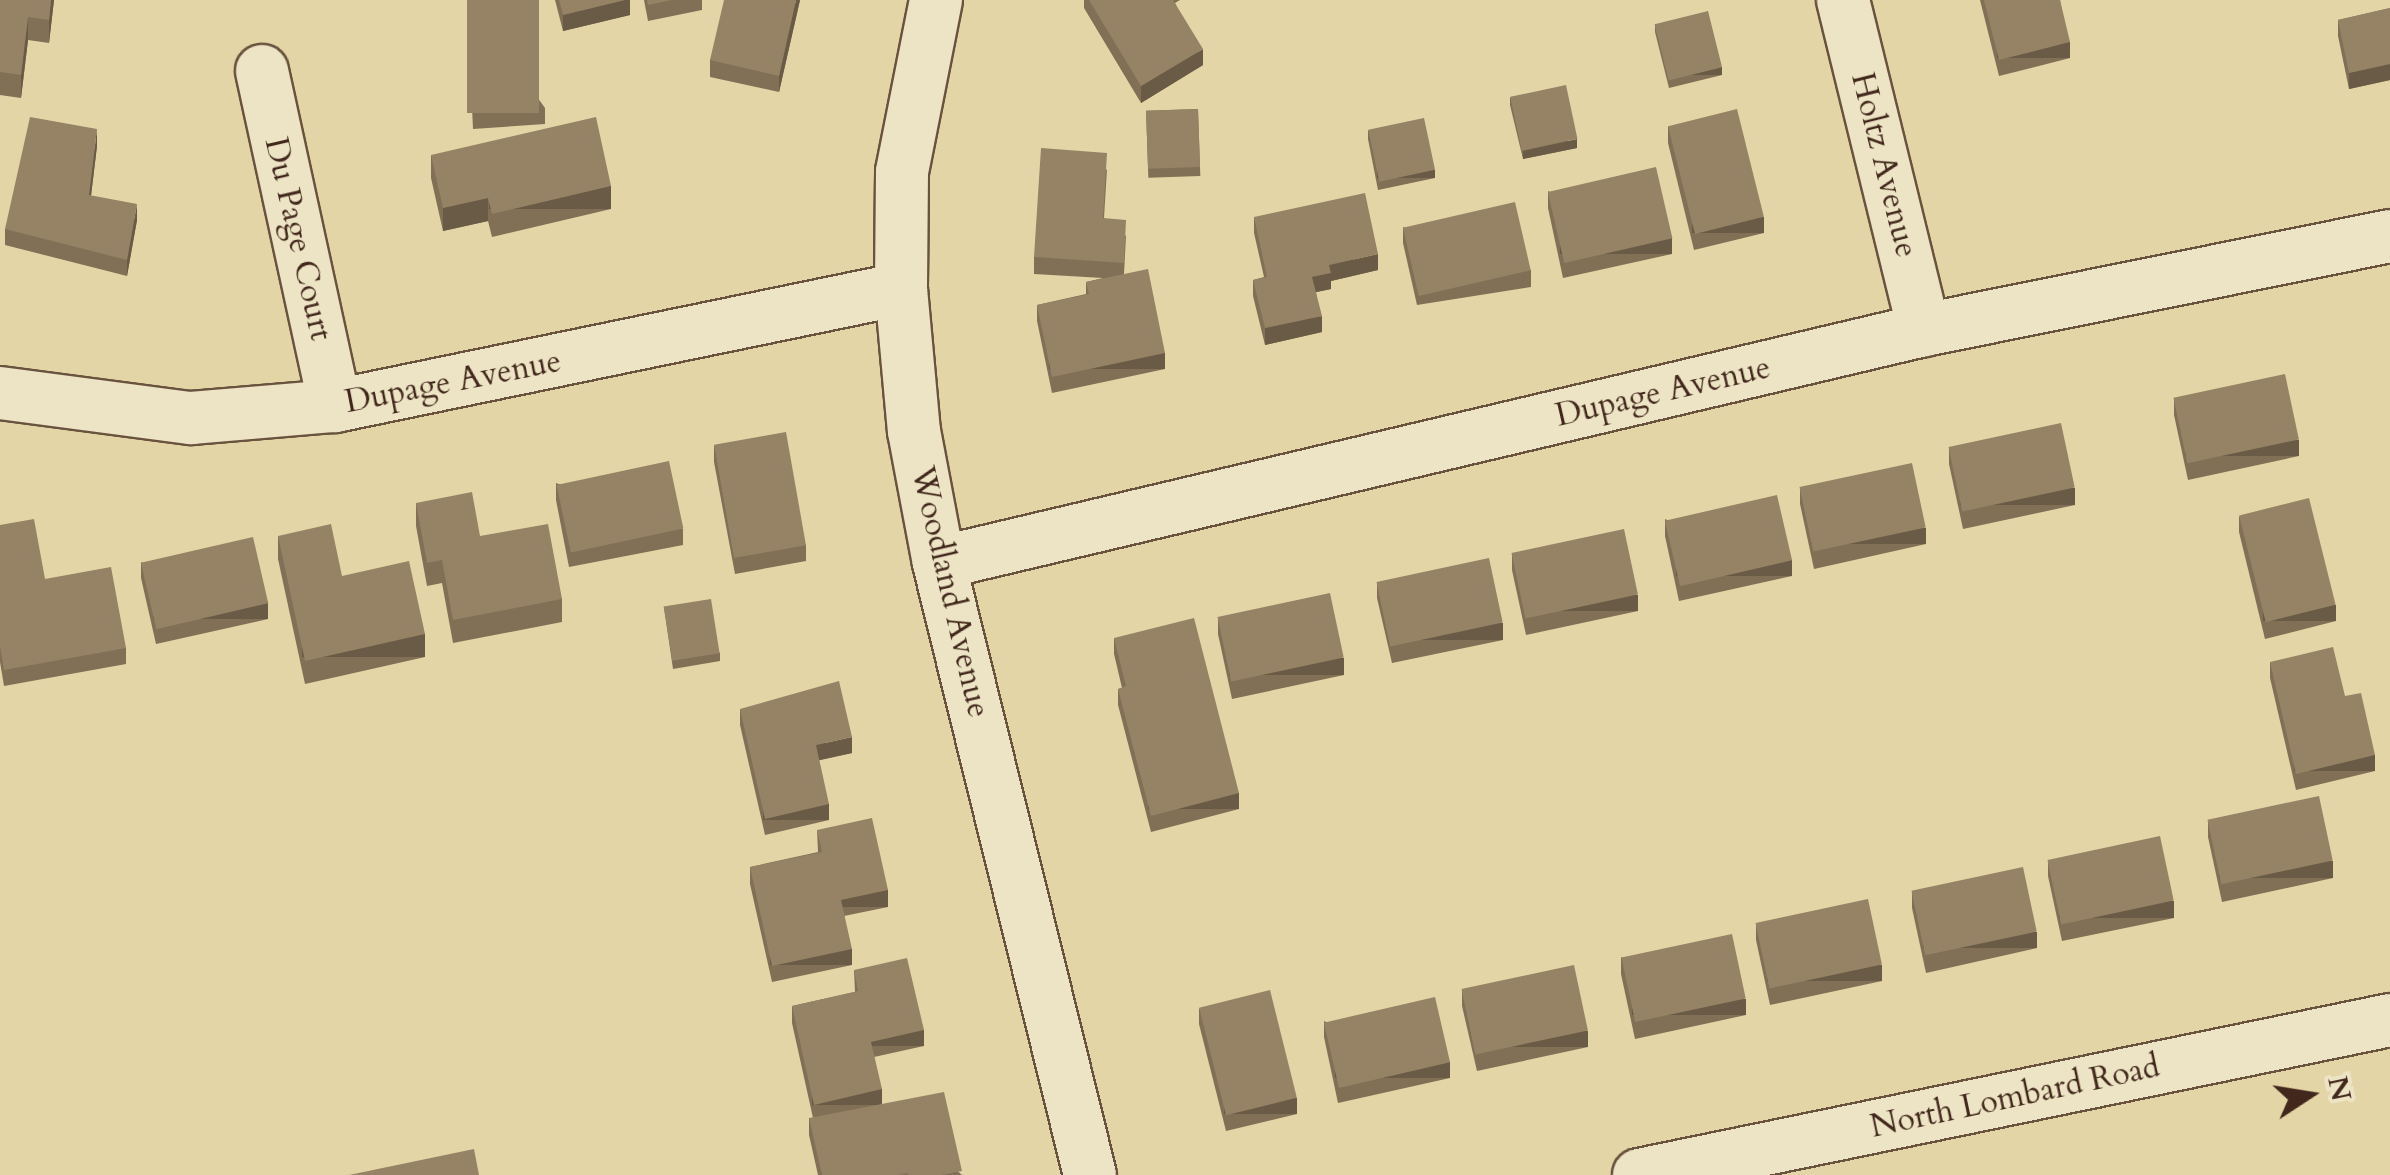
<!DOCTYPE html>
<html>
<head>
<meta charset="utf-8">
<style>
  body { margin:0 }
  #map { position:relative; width:2390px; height:1175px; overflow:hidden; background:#e4d5a6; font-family:Cardo,serif }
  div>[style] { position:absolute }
  .roads { filter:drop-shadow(2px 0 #6a533e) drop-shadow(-2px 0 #6a533e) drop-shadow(0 2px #6a533e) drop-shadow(0 -2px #6a533e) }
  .minor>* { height:52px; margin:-26px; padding:0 26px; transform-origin:26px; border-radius:26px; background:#ede4c5 }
  .wall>* { inset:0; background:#817056; transform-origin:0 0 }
  .shaded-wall>* { inset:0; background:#695b46; transform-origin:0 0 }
  .building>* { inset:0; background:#968264; transform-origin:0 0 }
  span { translate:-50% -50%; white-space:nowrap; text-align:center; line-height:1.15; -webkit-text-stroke:8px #ede4c5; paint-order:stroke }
  .street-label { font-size:32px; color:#42281c }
  .north { position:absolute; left:2260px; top:1045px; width:100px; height:100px; -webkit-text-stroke:8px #ede4c5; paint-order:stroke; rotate:78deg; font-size:28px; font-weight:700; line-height:40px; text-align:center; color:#42281c }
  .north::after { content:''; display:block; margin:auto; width:35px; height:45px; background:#42281c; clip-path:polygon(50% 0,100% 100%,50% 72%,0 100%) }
</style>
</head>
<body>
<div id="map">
  <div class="roads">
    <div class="minor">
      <div style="left:936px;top:0;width:175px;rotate:101.2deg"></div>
      <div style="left:902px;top:172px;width:117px;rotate:90.5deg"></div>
      <div style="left:901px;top:289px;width:143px;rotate:84.8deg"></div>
      <div style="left:914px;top:431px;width:134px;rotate:79.3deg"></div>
      <div style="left:939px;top:563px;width:630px;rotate:76.14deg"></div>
      <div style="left:1843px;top:0;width:340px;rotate:76.2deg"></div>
      <div style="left:262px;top:71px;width:343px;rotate:77.7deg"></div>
      <div style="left:0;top:393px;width:193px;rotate:7.5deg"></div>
      <div style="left:191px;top:418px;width:144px;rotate:-4.8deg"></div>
      <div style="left:335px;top:406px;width:578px;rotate:-11.68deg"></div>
      <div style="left:939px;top:563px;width:1012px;rotate:-13.31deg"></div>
      <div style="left:1924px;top:330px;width:475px;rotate:-11.4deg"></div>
      <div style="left:1639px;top:1175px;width:767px;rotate:-11.66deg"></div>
    </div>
  </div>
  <div class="wall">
    <div style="clip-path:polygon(0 0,54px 0,49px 43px,28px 40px,21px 98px,0 95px)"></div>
    <div style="clip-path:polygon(467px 0,545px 108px,545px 124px,473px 129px)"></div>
    <div style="clip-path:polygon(555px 0,630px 0,630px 15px,563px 31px)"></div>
    <div style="clip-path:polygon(644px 0,702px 0,702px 10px,648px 21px)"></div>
    <div style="clip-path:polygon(800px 0,779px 92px,710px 77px,710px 60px)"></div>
    <div style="clip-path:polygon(1084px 0,1180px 0,1175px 3px,1203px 65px,1141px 103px,1084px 8px)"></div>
    <div style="clip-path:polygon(1980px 0,2060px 0,2070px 58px,1999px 76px)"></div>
    <div style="clip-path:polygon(2390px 8px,2390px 80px,2349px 89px,2338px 36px,2338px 20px)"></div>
    <div style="clip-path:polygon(1655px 24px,1722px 75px,1669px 88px,1655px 32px)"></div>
    <div style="clip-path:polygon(1510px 97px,1577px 148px,1523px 159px,1510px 105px)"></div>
    <div style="left:1198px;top:109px;width:67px;height:52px;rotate:88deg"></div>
    <div style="clip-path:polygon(1668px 126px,1764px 233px,1694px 250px,1668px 143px)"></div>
    <div style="clip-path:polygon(1368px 130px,1435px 178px,1378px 190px,1368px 139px)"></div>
    <div style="clip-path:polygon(97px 146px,91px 196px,137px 220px,127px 276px,5px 245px,5px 229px)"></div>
    <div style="clip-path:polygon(431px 155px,611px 209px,492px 237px,488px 221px,443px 231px,431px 178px)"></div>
    <div style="clip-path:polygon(1107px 169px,1104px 218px,1126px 236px,1124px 274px,1165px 369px,1052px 393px,1037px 321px,1037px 305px,1086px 294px,1086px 282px,1103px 278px,1034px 274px,1034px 257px)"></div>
    <div style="clip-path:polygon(1548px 191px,1672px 254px,1563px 278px,1548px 208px)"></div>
    <div style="clip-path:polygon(1254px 217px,1378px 270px,1331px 281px,1331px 289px,1316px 292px,1322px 332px,1265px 345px,1253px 296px,1253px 280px,1264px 277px,1254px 233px)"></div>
    <div style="clip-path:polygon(1403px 227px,1531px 270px,1531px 287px,1417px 305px,1403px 243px)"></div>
    <div style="clip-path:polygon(2174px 399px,2299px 456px,2188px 480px,2174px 415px)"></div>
    <div style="clip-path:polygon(714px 445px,806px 545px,806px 561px,735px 574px,714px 462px)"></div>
    <div style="clip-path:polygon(1949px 448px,2075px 505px,1963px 529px,1949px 464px)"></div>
    <div style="clip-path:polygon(556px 483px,683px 529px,683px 545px,569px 567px,556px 500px)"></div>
    <div style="clip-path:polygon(1800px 487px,1926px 544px,1814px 569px,1800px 504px)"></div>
    <div style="clip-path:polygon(416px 503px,480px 536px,562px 599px,562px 622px,453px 643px,442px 583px,427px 586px,416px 526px)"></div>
    <div style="clip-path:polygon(2239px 516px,2336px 621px,2265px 639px,2239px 532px)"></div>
    <div style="clip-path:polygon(1665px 519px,1792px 576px,1679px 601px,1665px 536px)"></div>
    <div style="clip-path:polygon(0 525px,45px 579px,126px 648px,126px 664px,4px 686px,0 662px)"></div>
    <div style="clip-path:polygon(278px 536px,342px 576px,425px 657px,305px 684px,278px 559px)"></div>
    <div style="clip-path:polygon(1512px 553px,1638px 611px,1526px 635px,1512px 570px)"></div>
    <div style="clip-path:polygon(141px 562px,268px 619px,156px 644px,141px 578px)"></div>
    <div style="clip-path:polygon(1377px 582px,1503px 640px,1392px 663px,1377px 598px)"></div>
    <div style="clip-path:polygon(664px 607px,720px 653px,720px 661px,673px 669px)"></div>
    <div style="clip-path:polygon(1218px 618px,1344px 675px,1232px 699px,1218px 634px)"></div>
    <div style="clip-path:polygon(1114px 638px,1239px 809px,1151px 832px,1118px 705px,1118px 689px,1122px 688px,1114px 654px)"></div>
    <div style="clip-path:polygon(2270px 662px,2345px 696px,2375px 771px,2296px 790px,2270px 678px)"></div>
    <div style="clip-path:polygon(740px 709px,852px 753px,819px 760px,829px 820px,765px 835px,740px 725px)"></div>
    <div style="clip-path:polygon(2208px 820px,2333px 878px,2222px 902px,2208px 837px)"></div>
    <div style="clip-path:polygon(817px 830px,888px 907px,844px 916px,852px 965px,772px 982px,750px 884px,750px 867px,818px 852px)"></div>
    <div style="clip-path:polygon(2048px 860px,2174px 918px,2062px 941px,2048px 876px)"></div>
    <div style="clip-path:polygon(1912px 891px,2037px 948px,1926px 973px,1912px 908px)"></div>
    <div style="clip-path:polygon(1756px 924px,1882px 981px,1770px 1005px,1756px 940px)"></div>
    <div style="clip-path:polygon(1621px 957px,1746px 1015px,1635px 1039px,1621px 974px)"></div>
    <div style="clip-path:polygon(854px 970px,924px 1046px,874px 1057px,882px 1104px,962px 1175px,818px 1175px,809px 1135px,809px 1118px,813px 1118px,792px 1023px,792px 1006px,855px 992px)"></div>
    <div style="clip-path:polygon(1462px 990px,1588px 1047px,1477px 1071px,1462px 1006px)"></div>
    <div style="clip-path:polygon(1199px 1008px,1297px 1114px,1226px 1131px,1199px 1024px)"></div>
    <div style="clip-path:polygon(1324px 1021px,1450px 1078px,1338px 1103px,1324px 1037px)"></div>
  </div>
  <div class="shaded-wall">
    <div style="clip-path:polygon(51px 0,54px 0,49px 43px,49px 20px)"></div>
    <div style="clip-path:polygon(625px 0,630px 0,630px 15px,563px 31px,563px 15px)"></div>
    <div style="clip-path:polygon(796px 0,800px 0,779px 92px,779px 76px)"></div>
    <div style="clip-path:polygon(28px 17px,28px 40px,21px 98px,21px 75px)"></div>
    <div style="left:2070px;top:42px;width:16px;height:73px;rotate:90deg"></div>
    <div style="clip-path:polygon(1203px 49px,1203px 65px,1141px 103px,1141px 86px)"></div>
    <div style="clip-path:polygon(2390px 64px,2390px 80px,2349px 89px,2349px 73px)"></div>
    <div style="left:1722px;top:67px;width:8px;height:55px;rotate:90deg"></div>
    <div style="clip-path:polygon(97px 129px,97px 146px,89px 212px,89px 195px)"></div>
    <div style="clip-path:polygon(1577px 139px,1577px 148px,1523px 159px,1523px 151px)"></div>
    <div style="left:1435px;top:170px;width:8px;height:58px;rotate:90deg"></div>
    <div style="left:611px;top:186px;width:23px;height:122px;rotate:90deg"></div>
    <div style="clip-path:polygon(488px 198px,488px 221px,443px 231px,443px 208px)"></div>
    <div style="clip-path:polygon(137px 204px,137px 220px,127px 276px,127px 260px)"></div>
    <div style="left:1764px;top:217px;width:16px;height:72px;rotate:90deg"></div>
    <div style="left:1672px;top:238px;width:16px;height:112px;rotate:90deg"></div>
    <div style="clip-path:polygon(1378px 254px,1378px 270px,1331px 281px,1331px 289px,1312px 293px,1312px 277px,1329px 265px)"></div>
    <div style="clip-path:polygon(1322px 316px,1322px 332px,1265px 345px,1265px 328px)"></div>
    <div style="left:1165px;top:353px;width:16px;height:116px;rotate:90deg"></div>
    <div style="left:2299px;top:440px;width:16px;height:114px;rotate:90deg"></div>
    <div style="left:2075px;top:488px;width:17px;height:115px;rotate:90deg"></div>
    <div style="left:1926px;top:528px;width:16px;height:115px;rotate:90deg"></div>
    <div style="left:1792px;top:560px;width:16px;height:116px;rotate:90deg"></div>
    <div style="left:1638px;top:595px;width:16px;height:114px;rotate:90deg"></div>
    <div style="left:268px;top:603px;width:16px;height:115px;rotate:90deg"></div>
    <div style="left:2336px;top:605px;width:16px;height:73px;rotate:90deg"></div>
    <div style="left:1503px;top:623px;width:17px;height:114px;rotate:90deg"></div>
    <div style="left:425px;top:634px;width:23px;height:123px;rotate:90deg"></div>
    <div style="left:1344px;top:658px;width:17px;height:115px;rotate:90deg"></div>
    <div style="clip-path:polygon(852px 737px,852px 753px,816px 761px,816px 745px)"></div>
    <div style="left:2375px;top:755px;width:16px;height:81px;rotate:90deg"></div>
    <div style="left:1239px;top:793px;width:16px;height:91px;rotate:90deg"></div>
    <div style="left:829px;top:804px;width:16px;height:66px;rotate:90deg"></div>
    <div style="left:2333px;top:861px;width:17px;height:114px;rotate:90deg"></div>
    <div style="left:888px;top:890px;width:17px;height:48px;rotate:90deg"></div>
    <div style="left:2174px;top:901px;width:17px;height:115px;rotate:90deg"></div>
    <div style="left:2037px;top:932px;width:16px;height:114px;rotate:90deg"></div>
    <div style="left:852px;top:949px;width:16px;height:82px;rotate:90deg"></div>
    <div style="left:1882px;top:965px;width:16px;height:115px;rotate:90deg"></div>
    <div style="left:1746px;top:999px;width:16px;height:114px;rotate:90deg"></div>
    <div style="left:924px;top:1030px;width:16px;height:54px;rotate:90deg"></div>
    <div style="left:1588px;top:1031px;width:16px;height:114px;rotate:90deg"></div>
    <div style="left:1450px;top:1062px;width:16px;height:115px;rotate:90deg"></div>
    <div style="left:882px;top:1089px;width:16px;height:70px;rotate:90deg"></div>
    <div style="left:1297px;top:1098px;width:16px;height:73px;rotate:90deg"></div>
  </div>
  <div class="building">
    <div style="clip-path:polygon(0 0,51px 0,49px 20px,28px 17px,21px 75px,0 72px)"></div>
    <div style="left:467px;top:0;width:72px;height:113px"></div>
    <div style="clip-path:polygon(559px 0,625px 0,563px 15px)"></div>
    <div style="clip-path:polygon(647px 0,672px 0,648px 5px)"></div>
    <div style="clip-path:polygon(724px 0,796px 0,779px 76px,710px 60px)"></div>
    <div style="clip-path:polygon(1089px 0,1173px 0,1203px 49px,1141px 86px)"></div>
    <div style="clip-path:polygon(1984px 0,2060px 0,2070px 42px,1999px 60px)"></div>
    <div style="clip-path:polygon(2390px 8px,2390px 64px,2349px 73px,2338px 20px)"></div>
    <div style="left:1708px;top:11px;width:58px;height:55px;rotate:76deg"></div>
    <div style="left:1566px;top:85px;width:55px;height:57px;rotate:78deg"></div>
    <div style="left:1198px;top:109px;width:58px;height:52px;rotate:88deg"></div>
    <div style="left:1737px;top:109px;width:111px;height:71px;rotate:76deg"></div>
    <div style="clip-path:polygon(30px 117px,97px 129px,89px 195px,137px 204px,127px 260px,5px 229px)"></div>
    <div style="clip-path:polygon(596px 117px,611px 186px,492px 214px,488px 198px,443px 208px,431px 155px)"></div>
    <div style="left:1424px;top:118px;width:53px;height:57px;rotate:78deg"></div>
    <div style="clip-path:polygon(1041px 148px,1107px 153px,1103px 218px,1126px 220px,1124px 263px,1034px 257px)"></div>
    <div style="left:1656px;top:167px;width:73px;height:111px;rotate:77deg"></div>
    <div style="clip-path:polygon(1365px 193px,1378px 254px,1329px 265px,1331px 273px,1312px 277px,1322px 316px,1265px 328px,1253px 280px,1267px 277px,1254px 217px)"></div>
    <div style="left:1515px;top:202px;width:70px;height:115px;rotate:77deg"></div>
    <div style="clip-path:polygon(1148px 269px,1165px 353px,1052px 377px,1037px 305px,1089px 294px,1086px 282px)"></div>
    <div style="left:2285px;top:374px;width:67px;height:114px;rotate:78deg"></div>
    <div style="left:2061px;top:423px;width:66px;height:115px;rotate:78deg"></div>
    <div style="left:786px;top:432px;width:115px;height:73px;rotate:80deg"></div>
    <div style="left:669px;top:461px;width:69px;height:115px;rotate:78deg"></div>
    <div style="left:1912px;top:463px;width:66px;height:115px;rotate:78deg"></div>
    <div style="clip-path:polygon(472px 492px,480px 536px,548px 524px,562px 599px,453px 620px,442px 560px,427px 563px,416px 503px)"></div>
    <div style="left:1777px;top:495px;width:67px;height:115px;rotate:77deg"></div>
    <div style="left:2309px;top:498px;width:110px;height:72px;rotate:76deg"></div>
    <div style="clip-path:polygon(34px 519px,45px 579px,111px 567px,126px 648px,4px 670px,0 646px,0 525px)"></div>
    <div style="clip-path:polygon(331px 524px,342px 576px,409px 561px,425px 634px,305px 661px,278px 536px)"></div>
    <div style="left:1624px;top:529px;width:67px;height:115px;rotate:78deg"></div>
    <div style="left:253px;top:537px;width:68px;height:115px;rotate:77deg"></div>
    <div style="left:1489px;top:558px;width:66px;height:115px;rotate:78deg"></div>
    <div style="left:1330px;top:593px;width:66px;height:115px;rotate:78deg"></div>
    <div style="left:711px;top:599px;width:55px;height:48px;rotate:81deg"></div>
    <div style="clip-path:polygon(1194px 618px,1239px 793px,1151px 816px,1118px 689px,1126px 686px,1114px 638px)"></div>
    <div style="clip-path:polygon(2333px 647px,2345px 696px,2361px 693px,2375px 755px,2296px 774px,2270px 662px)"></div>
    <div style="clip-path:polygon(839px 681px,852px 737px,816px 745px,829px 804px,765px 819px,740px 709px)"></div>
    <div style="left:2319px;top:796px;width:66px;height:114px;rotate:78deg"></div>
    <div style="clip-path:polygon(872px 818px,888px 890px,841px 900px,852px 949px,772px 966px,750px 867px,822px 852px,817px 830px)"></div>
    <div style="left:2160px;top:836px;width:66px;height:115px;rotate:78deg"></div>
    <div style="left:2023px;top:867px;width:66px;height:114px;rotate:78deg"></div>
    <div style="left:1868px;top:899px;width:67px;height:115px;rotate:78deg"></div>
    <div style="left:1732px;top:934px;width:66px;height:113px;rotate:78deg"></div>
    <div style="clip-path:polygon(907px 958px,924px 1030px,871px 1042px,882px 1089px,814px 1105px,792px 1006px,858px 991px,854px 970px)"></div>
    <div style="left:1574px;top:965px;width:67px;height:115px;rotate:78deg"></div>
    <div style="left:1270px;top:990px;width:111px;height:73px;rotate:76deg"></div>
    <div style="left:1435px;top:997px;width:67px;height:114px;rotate:77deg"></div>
    <div style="clip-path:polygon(944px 1092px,962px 1171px,942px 1175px,908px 1175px,908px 1173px,898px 1175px,822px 1175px,809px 1118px)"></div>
    <div style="clip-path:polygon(474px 1149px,479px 1175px,349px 1175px)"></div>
  </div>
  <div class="street-label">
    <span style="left:1884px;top:165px;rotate:76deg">Holtz Avenue</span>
    <span style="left:298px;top:239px;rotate:77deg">Du Page Court</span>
    <span style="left:453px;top:382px;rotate:-11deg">Dupage Avenue</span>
    <span style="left:1663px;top:392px;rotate:-13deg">Dupage Avenue</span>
    <span style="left:950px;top:592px;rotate:77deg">Woodland Avenue</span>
    <span style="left:2015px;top:1097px;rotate:-12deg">North Lombard Road</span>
  </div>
  <div class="north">N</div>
</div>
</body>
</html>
